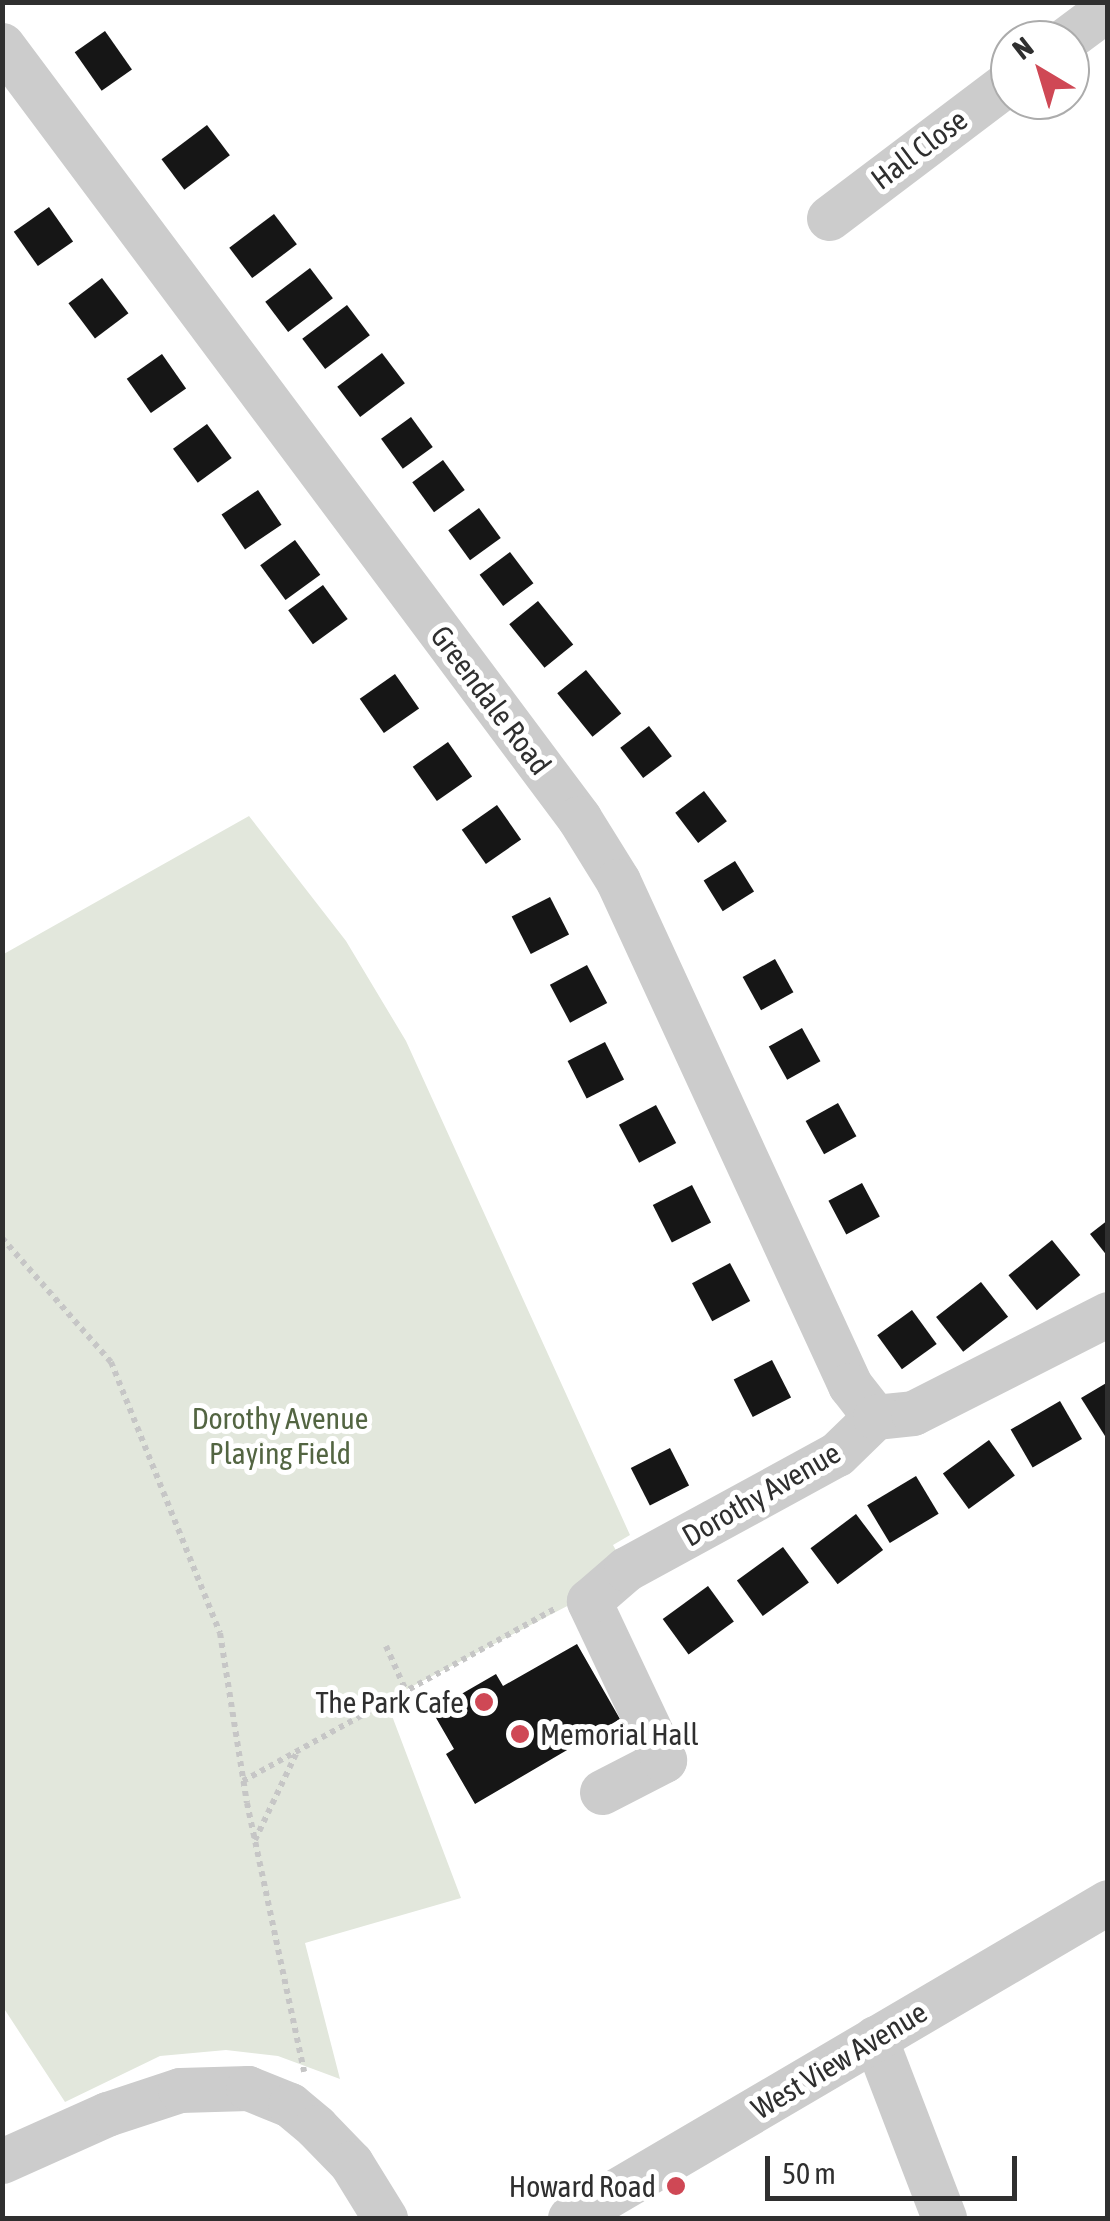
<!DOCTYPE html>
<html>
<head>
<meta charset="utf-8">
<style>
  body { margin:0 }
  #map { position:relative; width:1110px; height:2221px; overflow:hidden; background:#fff; font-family:"Asap Condensed",sans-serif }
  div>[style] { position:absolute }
  .green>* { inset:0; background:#e2e7dc }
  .building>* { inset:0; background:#161616; transform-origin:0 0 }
  .path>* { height:6px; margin-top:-3px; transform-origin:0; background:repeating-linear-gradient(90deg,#c6c6c6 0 5px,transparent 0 10px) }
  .minor>* { height:45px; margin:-22.5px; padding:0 22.5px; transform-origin:22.5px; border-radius:22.5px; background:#ccc }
  .dots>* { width:28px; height:28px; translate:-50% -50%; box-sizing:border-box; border:5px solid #fff; border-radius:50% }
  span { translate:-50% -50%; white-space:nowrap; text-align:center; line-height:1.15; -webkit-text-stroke:10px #fff; paint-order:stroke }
  .street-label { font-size:30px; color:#2f2f2f }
  .park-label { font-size:30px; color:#536542 }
  .poi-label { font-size:30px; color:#2f2f2f }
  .right { translate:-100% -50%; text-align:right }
  .left { translate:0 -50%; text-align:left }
  .frame { position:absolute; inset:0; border:5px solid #2f2f2f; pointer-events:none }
  .north { position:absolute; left:990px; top:20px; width:100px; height:100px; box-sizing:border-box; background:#fff; border:2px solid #acacac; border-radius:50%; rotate:322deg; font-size:28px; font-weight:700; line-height:40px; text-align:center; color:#2f2f2f }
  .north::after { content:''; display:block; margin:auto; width:35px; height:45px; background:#cf4855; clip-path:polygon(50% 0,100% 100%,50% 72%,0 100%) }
  .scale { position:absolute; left:765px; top:2156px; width:252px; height:45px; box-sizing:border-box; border:5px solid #2f2f2f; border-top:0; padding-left:12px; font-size:30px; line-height:35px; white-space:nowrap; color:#2f2f2f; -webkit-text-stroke:8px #fff; paint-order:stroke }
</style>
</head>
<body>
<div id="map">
  <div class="green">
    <div style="clip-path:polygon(249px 816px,346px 941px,406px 1041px,630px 1535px,613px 1545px,629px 1574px,386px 1700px,461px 1898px,305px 1943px,340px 2079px,278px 2056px,226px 2050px,160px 2056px,65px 2102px,3px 2007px,2px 955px)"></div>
  </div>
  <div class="building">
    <div style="left:105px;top:31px;width:47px;height:37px;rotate:55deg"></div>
    <div style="left:207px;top:125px;width:38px;height:57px;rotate:53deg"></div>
    <div style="left:49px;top:207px;width:42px;height:43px;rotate:55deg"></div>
    <div style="left:274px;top:214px;width:38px;height:56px;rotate:53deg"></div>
    <div style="left:310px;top:268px;width:38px;height:56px;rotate:53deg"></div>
    <div style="left:102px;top:278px;width:44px;height:42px;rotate:53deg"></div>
    <div style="left:347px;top:305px;width:38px;height:56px;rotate:53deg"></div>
    <div style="left:382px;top:353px;width:38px;height:56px;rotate:53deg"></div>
    <div style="left:162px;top:354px;width:42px;height:43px;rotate:55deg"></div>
    <div style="left:411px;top:417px;width:37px;height:37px;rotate:54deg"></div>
    <div style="left:207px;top:424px;width:42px;height:42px;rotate:54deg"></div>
    <div style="left:443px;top:460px;width:37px;height:38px;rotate:54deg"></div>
    <div style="left:258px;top:490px;width:42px;height:44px;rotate:56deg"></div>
    <div style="left:479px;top:508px;width:37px;height:38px;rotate:54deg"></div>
    <div style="left:295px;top:540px;width:43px;height:43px;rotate:54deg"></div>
    <div style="left:510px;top:552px;width:39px;height:38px;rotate:53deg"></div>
    <div style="left:323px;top:585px;width:42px;height:43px;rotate:54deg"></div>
    <div style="left:538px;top:601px;width:56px;height:37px;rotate:51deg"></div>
    <div style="left:586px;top:670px;width:56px;height:37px;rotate:51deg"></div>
    <div style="left:395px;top:674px;width:42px;height:43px;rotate:55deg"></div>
    <div style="left:649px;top:726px;width:38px;height:36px;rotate:53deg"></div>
    <div style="left:448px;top:742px;width:42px;height:43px;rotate:55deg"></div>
    <div style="left:704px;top:791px;width:38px;height:36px;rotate:53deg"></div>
    <div style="left:497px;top:805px;width:42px;height:43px;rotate:55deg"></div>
    <div style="left:735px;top:861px;width:36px;height:37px;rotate:58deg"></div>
    <div style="left:550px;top:897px;width:42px;height:43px;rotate:63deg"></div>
    <div style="left:775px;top:959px;width:38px;height:37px;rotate:61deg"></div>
    <div style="left:587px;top:965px;width:43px;height:42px;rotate:62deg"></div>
    <div style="left:802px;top:1028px;width:38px;height:38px;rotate:61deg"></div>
    <div style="left:605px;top:1042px;width:42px;height:42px;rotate:63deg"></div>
    <div style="left:838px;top:1103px;width:38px;height:37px;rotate:61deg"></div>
    <div style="left:656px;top:1105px;width:43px;height:42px;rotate:62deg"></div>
    <div style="left:862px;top:1183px;width:38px;height:38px;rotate:62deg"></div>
    <div style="left:692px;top:1185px;width:42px;height:44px;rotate:63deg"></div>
    <div style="clip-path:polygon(1108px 1220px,1108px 1257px,1090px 1234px)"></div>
    <div style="left:1052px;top:1240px;width:45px;height:56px;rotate:51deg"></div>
    <div style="left:730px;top:1263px;width:43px;height:43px;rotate:62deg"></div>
    <div style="left:981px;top:1282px;width:44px;height:57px;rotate:52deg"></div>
    <div style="left:912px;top:1310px;width:42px;height:43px;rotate:54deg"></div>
    <div style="left:772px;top:1360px;width:42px;height:43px;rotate:63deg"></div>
    <div style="clip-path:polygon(1108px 1382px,1108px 1434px,1105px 1436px,1081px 1398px)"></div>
    <div style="left:1060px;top:1401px;width:44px;height:57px;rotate:60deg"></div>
    <div style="left:989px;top:1440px;width:44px;height:57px;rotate:54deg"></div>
    <div style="left:670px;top:1448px;width:42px;height:44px;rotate:63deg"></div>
    <div style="left:916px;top:1476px;width:44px;height:57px;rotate:59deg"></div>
    <div style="left:856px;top:1514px;width:45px;height:57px;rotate:53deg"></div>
    <div style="left:783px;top:1547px;width:44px;height:57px;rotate:54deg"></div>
    <div style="left:708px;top:1586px;width:44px;height:56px;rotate:54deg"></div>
    <div style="clip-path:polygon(577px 1644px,620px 1719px,475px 1804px,446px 1754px,454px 1749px,432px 1711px,496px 1674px,503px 1686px)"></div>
  </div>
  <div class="path">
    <div style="left:2px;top:1238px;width:165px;rotate:48.7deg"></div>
    <div style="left:111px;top:1362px;width:292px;rotate:68.1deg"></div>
    <div style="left:220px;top:1633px;width:172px;rotate:81deg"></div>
    <div style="left:247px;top:1803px;width:275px;rotate:78deg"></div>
    <div style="left:386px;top:1646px;width:49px;rotate:66deg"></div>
    <div style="left:243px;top:1781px;width:356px;rotate:-28.9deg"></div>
    <div style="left:255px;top:1840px;width:98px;rotate:-64.5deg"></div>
  </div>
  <div class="minor">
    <div style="left:1065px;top:40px;width:54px;rotate:-36.7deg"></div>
    <div style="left:2px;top:45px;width:965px;rotate:53.26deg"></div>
    <div style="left:579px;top:818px;width:74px;rotate:58.2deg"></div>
    <div style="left:618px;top:881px;width:555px;rotate:65.28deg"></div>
    <div style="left:850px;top:1385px;width:41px;rotate:52deg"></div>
    <div style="left:829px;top:218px;width:227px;rotate:-37.1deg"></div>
    <div style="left:602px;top:1792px;width:70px;rotate:-27.3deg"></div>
    <div style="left:664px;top:1760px;width:176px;rotate:-115.3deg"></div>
    <div style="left:589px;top:1601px;width:49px;rotate:-40.9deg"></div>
    <div style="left:626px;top:1569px;width:240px;rotate:-28.6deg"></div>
    <div style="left:837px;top:1454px;width:53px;rotate:-44.2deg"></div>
    <div style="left:875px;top:1417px;width:38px;rotate:-6deg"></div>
    <div style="left:913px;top:1413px;width:219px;rotate:-26.9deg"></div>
    <div style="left:875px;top:2038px;width:193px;rotate:69deg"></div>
    <div style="left:2px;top:2161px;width:115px;rotate:-24.1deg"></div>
    <div style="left:107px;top:2114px;width:77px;rotate:-18.2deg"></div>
    <div style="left:180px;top:2090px;width:68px;rotate:-1.7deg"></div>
    <div style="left:248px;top:2088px;width:45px;rotate:22deg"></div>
    <div style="left:290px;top:2105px;width:34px;rotate:40deg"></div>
    <div style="left:316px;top:2127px;width:50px;rotate:45.8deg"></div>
    <div style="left:351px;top:2163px;width:65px;rotate:58.3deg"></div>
    <div style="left:570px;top:2218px;width:624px;rotate:-30.43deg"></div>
  </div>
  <div class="dots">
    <div style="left:484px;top:1702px;background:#cf4855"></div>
    <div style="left:520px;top:1734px;background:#cf4855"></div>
    <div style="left:676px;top:2186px;background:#cf4855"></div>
  </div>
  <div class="street-label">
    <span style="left:919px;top:149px;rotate:-37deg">Hall Close</span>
    <span style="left:491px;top:700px;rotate:53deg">Greendale Road</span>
    <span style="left:761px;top:1494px;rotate:-30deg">Dorothy Avenue</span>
    <span style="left:839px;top:2060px;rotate:-31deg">West View Avenue</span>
  </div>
  <div class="park-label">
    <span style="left:280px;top:1435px">Dorothy Avenue<br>Playing Field</span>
  </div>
  <div class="poi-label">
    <span class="right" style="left:464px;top:1702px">The Park Cafe</span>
    <span class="left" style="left:540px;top:1734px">Memorial Hall</span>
    <span class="right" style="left:656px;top:2186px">Howard Road</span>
  </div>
  <div class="frame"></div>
  <div class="north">N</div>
  <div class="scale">50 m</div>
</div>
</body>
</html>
